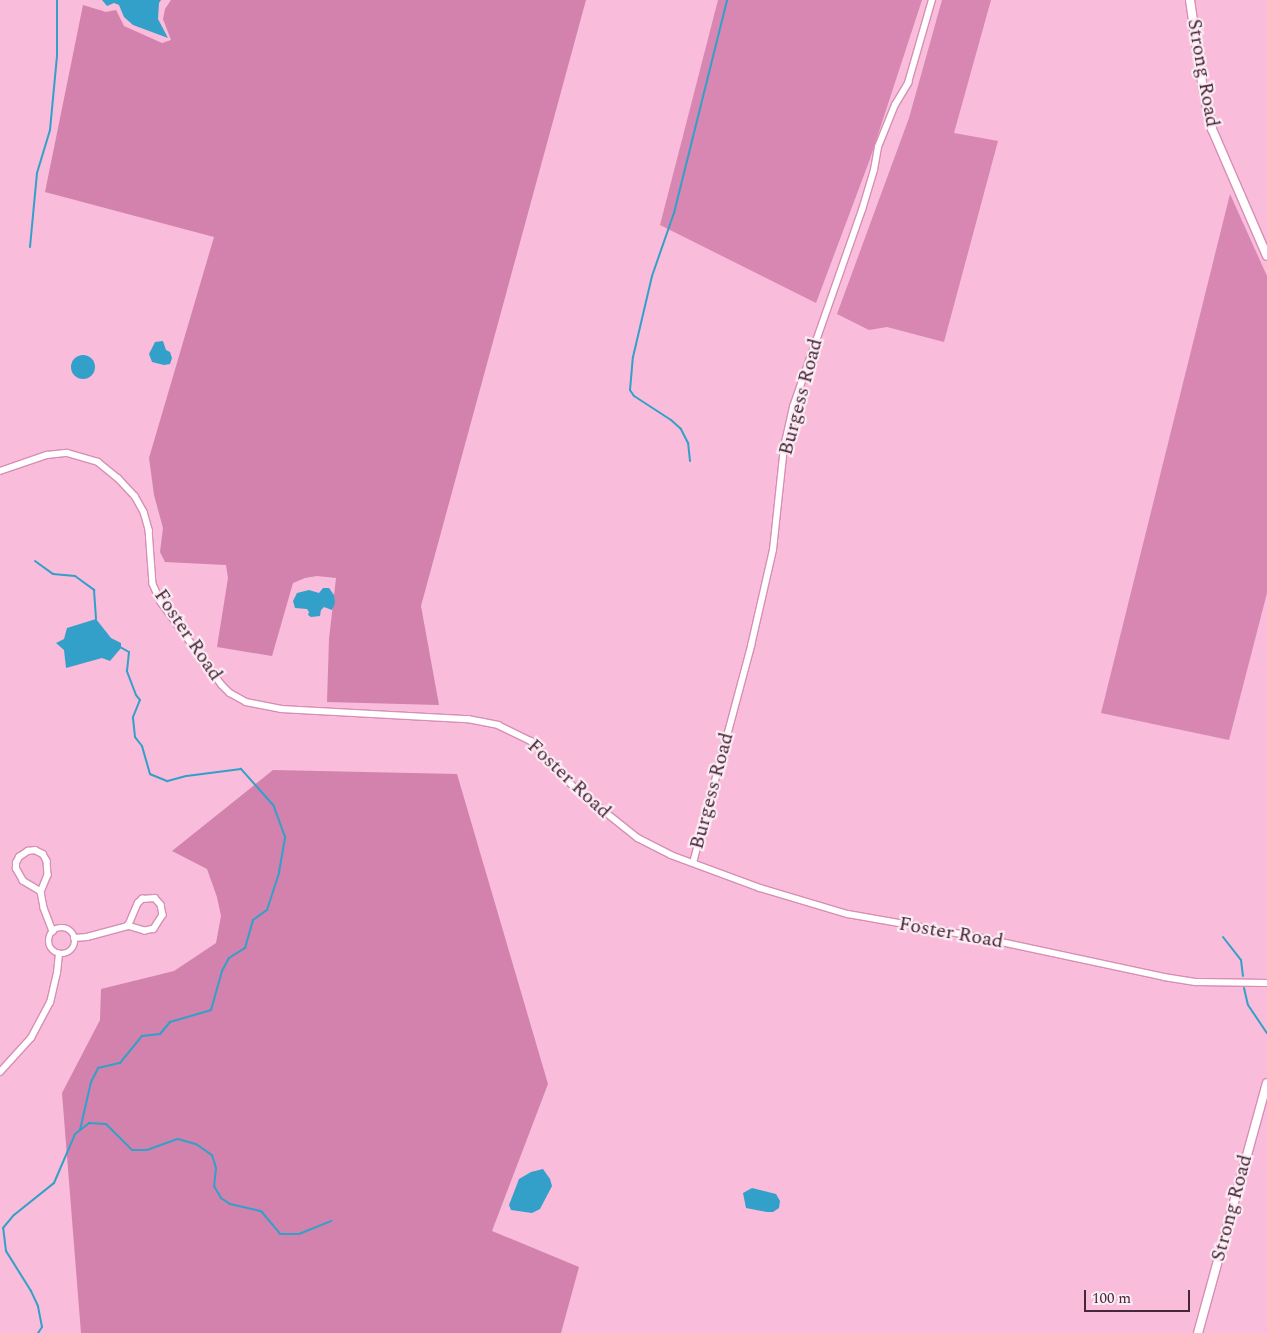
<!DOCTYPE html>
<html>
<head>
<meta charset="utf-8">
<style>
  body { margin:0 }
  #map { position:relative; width:1267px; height:1333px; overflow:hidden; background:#f9bcdb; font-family:Spectral,serif }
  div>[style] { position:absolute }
  .green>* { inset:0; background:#d787b2 }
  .forest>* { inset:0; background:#d282ad }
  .water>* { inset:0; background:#32a0c8 }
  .round { border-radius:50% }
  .stream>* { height:2px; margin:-1px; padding:0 1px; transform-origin:1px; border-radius:1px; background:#32a0c8 }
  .roads { filter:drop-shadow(1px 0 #d78eb5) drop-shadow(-1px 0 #d78eb5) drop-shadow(0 1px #d78eb5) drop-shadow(0 -1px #d78eb5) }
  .street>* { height:5.5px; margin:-2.75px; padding:0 2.75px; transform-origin:2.75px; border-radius:2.75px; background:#fff }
  .street>.ring { margin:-2.75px; padding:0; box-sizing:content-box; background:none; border:5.5px solid #fff; border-radius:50% }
  .secondary>* { height:8px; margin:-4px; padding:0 4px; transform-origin:4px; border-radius:4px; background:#fff }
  span { translate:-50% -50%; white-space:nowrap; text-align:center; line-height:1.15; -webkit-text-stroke:4.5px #fcecf4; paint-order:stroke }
  .street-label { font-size:20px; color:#452737 }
  .scale { position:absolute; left:1084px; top:1290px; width:106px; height:22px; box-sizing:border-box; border:2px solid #452737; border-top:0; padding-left:6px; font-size:15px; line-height:18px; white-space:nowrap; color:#452737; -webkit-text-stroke:4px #fcecf4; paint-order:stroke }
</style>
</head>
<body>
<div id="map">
  <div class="green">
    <div style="clip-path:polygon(718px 0,922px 0,870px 159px,816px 303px,660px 225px)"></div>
    <div style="clip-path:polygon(942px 0,991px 0,954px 133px,998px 141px,944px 342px,887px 327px,869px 330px,837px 314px,909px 118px)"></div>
    <div style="clip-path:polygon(1230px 194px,1267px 276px,1267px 593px,1229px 740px,1101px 713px)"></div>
  </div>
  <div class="forest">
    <div style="clip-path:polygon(171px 0,586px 0,421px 606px,439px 705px,327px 702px,329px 639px,336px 578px,317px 576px,305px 578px,293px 583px,272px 656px,217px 647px,228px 578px,226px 565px,165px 562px,160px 552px,163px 528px,154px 495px,149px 458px,214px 237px,45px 192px,83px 5px,106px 12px,116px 10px,124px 26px,162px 43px,171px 40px,163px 19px,165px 9px)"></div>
    <div style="clip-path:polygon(273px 770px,457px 774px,548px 1084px,492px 1231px,579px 1267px,561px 1333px,81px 1333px,62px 1093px,100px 1020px,101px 989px,174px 971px,216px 943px,221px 916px,217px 897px,207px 869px,172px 851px)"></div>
  </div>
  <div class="water">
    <div style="clip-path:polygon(102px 0,161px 0,159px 3px,158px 19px,168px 38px,133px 25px,124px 17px,119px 5px,114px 3px,107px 6px)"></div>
    <div style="clip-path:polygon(163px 341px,166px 350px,170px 352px,172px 358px,170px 364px,164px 365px,152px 362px,149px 354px,155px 342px)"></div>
    <div class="round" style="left:71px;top:355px;width:24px;height:24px"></div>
    <div style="clip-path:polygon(323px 588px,329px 588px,334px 595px,335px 603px,332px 610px,324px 607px,321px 610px,320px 616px,311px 617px,308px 615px,309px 612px,307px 609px,295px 608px,293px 601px,297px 593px,309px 590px,319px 593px)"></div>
    <div style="clip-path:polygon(96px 619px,111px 638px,121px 643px,121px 648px,110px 661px,102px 658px,66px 668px,64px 650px,56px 643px,64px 639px,67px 628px)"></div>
    <div style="clip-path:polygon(543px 1169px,550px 1179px,552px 1186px,540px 1209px,532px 1213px,511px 1210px,509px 1205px,519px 1179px,531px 1172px)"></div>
    <div style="clip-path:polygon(752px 1188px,776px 1194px,780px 1201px,779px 1208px,773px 1212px,767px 1212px,746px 1208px,743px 1193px)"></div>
  </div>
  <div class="stream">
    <div style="left:30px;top:247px;width:74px;rotate:-84.6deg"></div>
    <div style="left:37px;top:173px;width:45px;rotate:-73.2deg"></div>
    <div style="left:50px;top:130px;width:74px;rotate:-84.6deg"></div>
    <div style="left:57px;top:56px;width:56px;rotate:-90deg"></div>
    <div style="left:690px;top:461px;width:18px;rotate:-96deg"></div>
    <div style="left:688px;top:443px;width:16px;rotate:-117deg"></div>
    <div style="left:681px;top:429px;width:13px;rotate:-138deg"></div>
    <div style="left:671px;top:420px;width:44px;rotate:-147deg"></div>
    <div style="left:634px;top:396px;width:7px;rotate:-124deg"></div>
    <div style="left:630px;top:390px;width:33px;rotate:-85deg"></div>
    <div style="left:633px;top:357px;width:83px;rotate:-76.8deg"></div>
    <div style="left:652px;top:276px;width:67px;rotate:-70.8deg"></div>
    <div style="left:674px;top:213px;width:219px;rotate:-76deg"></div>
    <div style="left:35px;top:561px;width:22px;rotate:36deg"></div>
    <div style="left:53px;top:574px;width:22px;rotate:5deg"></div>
    <div style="left:75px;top:576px;width:24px;rotate:36deg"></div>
    <div style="left:94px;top:590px;width:29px;rotate:86deg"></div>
    <div style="left:1223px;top:937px;width:29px;rotate:52deg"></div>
    <div style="left:1241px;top:960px;width:16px;rotate:83deg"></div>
    <div style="left:1244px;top:988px;width:17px;rotate:77deg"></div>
    <div style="left:1248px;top:1005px;width:34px;rotate:56deg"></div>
    <div style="left:80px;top:1130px;width:49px;rotate:-77.1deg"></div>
    <div style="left:91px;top:1082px;width:16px;rotate:-63deg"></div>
    <div style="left:98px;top:1068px;width:23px;rotate:-13deg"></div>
    <div style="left:120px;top:1063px;width:35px;rotate:-51deg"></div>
    <div style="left:142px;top:1036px;width:18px;rotate:-6deg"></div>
    <div style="left:160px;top:1034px;width:16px;rotate:-50deg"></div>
    <div style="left:170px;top:1022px;width:43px;rotate:-16.3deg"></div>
    <div style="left:211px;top:1010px;width:41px;rotate:-74.2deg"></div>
    <div style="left:222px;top:971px;width:15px;rotate:-62deg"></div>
    <div style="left:229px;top:958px;width:19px;rotate:-32deg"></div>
    <div style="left:245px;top:948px;width:29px;rotate:-74deg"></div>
    <div style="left:253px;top:920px;width:17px;rotate:-36deg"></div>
    <div style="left:267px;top:910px;width:40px;rotate:-72deg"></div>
    <div style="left:279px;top:872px;width:36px;rotate:-80deg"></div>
    <div style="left:285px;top:837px;width:33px;rotate:-110deg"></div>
    <div style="left:274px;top:806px;width:50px;rotate:-131.7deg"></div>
    <div style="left:241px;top:769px;width:55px;rotate:172.7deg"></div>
    <div style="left:186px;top:776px;width:20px;rotate:165deg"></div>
    <div style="left:167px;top:781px;width:18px;rotate:-158deg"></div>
    <div style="left:150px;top:774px;width:29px;rotate:-106deg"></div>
    <div style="left:142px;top:746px;width:11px;rotate:-128deg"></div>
    <div style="left:135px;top:737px;width:20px;rotate:-96deg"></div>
    <div style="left:133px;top:717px;width:18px;rotate:-68deg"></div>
    <div style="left:140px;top:700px;width:6px;rotate:-129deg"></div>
    <div style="left:136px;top:695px;width:26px;rotate:-111deg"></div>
    <div style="left:127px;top:671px;width:19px;rotate:-84deg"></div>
    <div style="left:129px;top:652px;width:10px;rotate:-151deg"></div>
    <div style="left:38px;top:1333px;width:7px;rotate:-56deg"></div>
    <div style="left:42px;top:1327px;width:21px;rotate:-101deg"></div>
    <div style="left:38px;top:1306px;width:17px;rotate:-115deg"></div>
    <div style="left:31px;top:1291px;width:47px;rotate:-122deg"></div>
    <div style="left:6px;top:1251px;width:23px;rotate:-97deg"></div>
    <div style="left:3px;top:1228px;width:17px;rotate:-50deg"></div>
    <div style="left:14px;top:1215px;width:51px;rotate:-38.7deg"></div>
    <div style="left:54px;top:1183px;width:53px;rotate:-66.8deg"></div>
    <div style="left:75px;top:1134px;width:18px;rotate:-38deg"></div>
    <div style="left:89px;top:1123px;width:17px;rotate:3deg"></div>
    <div style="left:106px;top:1124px;width:37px;rotate:45deg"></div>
    <div style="left:132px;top:1150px;width:15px"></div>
    <div style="left:147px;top:1150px;width:33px;rotate:-20deg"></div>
    <div style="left:178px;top:1139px;width:19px;rotate:16deg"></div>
    <div style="left:196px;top:1144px;width:19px;rotate:35deg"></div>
    <div style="left:212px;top:1155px;width:14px;rotate:73deg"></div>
    <div style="left:216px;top:1168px;width:18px;rotate:96deg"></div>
    <div style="left:214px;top:1186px;width:14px;rotate:60deg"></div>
    <div style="left:221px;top:1198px;width:11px;rotate:34deg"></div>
    <div style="left:230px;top:1204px;width:32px;rotate:13deg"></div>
    <div style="left:261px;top:1211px;width:30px;rotate:50deg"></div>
    <div style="left:280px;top:1234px;width:19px"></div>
    <div style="left:299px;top:1234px;width:35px;rotate:-22deg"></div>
  </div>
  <div class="roads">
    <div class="street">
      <div style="left:0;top:471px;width:50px;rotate:-18.8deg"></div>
      <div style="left:47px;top:455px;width:20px;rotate:-6deg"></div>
      <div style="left:67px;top:453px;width:32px;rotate:16deg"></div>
      <div style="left:98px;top:462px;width:26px;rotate:39deg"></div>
      <div style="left:118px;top:478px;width:25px;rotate:47deg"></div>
      <div style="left:135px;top:496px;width:18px;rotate:61deg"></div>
      <div style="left:144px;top:512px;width:19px;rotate:74deg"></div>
      <div style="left:149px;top:530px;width:54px;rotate:85.8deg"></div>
      <div style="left:153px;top:584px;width:20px;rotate:66deg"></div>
      <div style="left:161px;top:602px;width:103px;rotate:53.7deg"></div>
      <div style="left:222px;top:685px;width:11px;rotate:45deg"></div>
      <div style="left:230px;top:693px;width:18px;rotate:29deg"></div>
      <div style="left:246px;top:702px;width:36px;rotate:11deg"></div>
      <div style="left:281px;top:709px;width:187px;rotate:3.1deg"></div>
      <div style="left:468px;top:719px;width:31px;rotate:11deg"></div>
      <div style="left:498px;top:725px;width:37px;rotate:26deg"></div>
      <div style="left:531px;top:741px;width:63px;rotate:46.9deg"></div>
      <div style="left:574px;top:787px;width:82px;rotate:38.6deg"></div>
      <div style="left:638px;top:838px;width:37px;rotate:27deg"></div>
      <div style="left:671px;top:855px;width:95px;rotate:20.3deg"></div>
      <div style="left:760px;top:888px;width:92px;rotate:16.5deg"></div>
      <div style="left:848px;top:914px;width:132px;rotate:10deg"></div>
      <div style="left:978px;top:937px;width:190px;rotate:12.1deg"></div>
      <div style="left:1164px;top:977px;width:33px;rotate:9deg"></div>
      <div style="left:1197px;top:982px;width:70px;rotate:0.8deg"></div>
      <div style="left:693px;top:863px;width:225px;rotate:-75deg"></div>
      <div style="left:751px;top:646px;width:98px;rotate:-77.1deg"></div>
      <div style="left:773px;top:550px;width:104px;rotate:-83.9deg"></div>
      <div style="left:784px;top:447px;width:41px;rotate:-77.3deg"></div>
      <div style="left:793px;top:407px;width:209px;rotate:-70.7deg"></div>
      <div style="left:862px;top:210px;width:42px;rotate:-73.3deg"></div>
      <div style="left:874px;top:170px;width:23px;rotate:-80deg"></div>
      <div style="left:878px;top:147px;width:45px;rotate:-68deg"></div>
      <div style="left:895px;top:105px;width:26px;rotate:-59deg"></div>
      <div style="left:908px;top:83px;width:86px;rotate:-73.9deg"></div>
      <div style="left:41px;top:892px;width:21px;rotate:-149deg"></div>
      <div style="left:23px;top:881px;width:14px;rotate:-120deg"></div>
      <div style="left:16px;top:869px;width:6px;rotate:-90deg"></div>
      <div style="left:16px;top:863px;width:7px;rotate:-63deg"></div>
      <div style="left:19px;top:857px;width:11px;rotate:-34deg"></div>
      <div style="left:28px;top:851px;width:7px;rotate:-8deg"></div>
      <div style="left:35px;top:850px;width:9px;rotate:27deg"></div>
      <div style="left:43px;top:854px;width:8px;rotate:60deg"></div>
      <div style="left:47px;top:861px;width:14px;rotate:86deg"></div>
      <div style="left:48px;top:875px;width:18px;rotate:112deg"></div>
      <div style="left:41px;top:892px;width:16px;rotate:79deg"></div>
      <div style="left:44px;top:908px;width:25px;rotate:69deg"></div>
      <div class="ring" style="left:49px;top:928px;width:20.5px;height:20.5px"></div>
      <div style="left:74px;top:938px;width:13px;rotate:-4deg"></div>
      <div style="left:87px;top:937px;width:42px;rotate:-15deg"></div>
      <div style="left:128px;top:926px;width:25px;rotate:-67deg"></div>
      <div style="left:138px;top:903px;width:6px;rotate:-45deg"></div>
      <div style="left:142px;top:899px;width:13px;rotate:-4deg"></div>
      <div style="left:155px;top:898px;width:9px;rotate:49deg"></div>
      <div style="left:161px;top:905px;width:10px;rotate:79deg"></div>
      <div style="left:163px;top:915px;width:17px;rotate:123deg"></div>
      <div style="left:154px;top:929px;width:9px;rotate:167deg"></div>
      <div style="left:145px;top:931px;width:18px;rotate:-164deg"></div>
      <div style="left:0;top:1072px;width:46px;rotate:-47.6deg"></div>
      <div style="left:31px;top:1038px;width:40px;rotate:-62deg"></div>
      <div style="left:50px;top:1003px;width:31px;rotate:-77deg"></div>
      <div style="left:57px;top:973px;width:19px;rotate:-84deg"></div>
    </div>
    <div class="secondary">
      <div style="left:1190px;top:0;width:90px;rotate:81.7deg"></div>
      <div style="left:1203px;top:89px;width:41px;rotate:77.3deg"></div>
      <div style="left:1212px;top:129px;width:138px;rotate:66.6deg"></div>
      <div style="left:1198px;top:1333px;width:259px;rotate:-74.6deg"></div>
    </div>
  </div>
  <div class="street-label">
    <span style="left:1203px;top:73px;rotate:80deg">Strong Road</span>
    <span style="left:801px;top:397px;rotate:-75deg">Burgess Road</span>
    <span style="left:188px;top:635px;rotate:56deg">Foster Road</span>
    <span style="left:569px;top:779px;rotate:43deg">Foster Road</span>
    <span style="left:712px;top:791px;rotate:-75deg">Burgess Road</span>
    <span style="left:951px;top:933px;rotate:10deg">Foster Road</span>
    <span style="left:1232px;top:1208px;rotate:-75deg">Strong Road</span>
  </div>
  <div class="scale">100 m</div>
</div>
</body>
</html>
